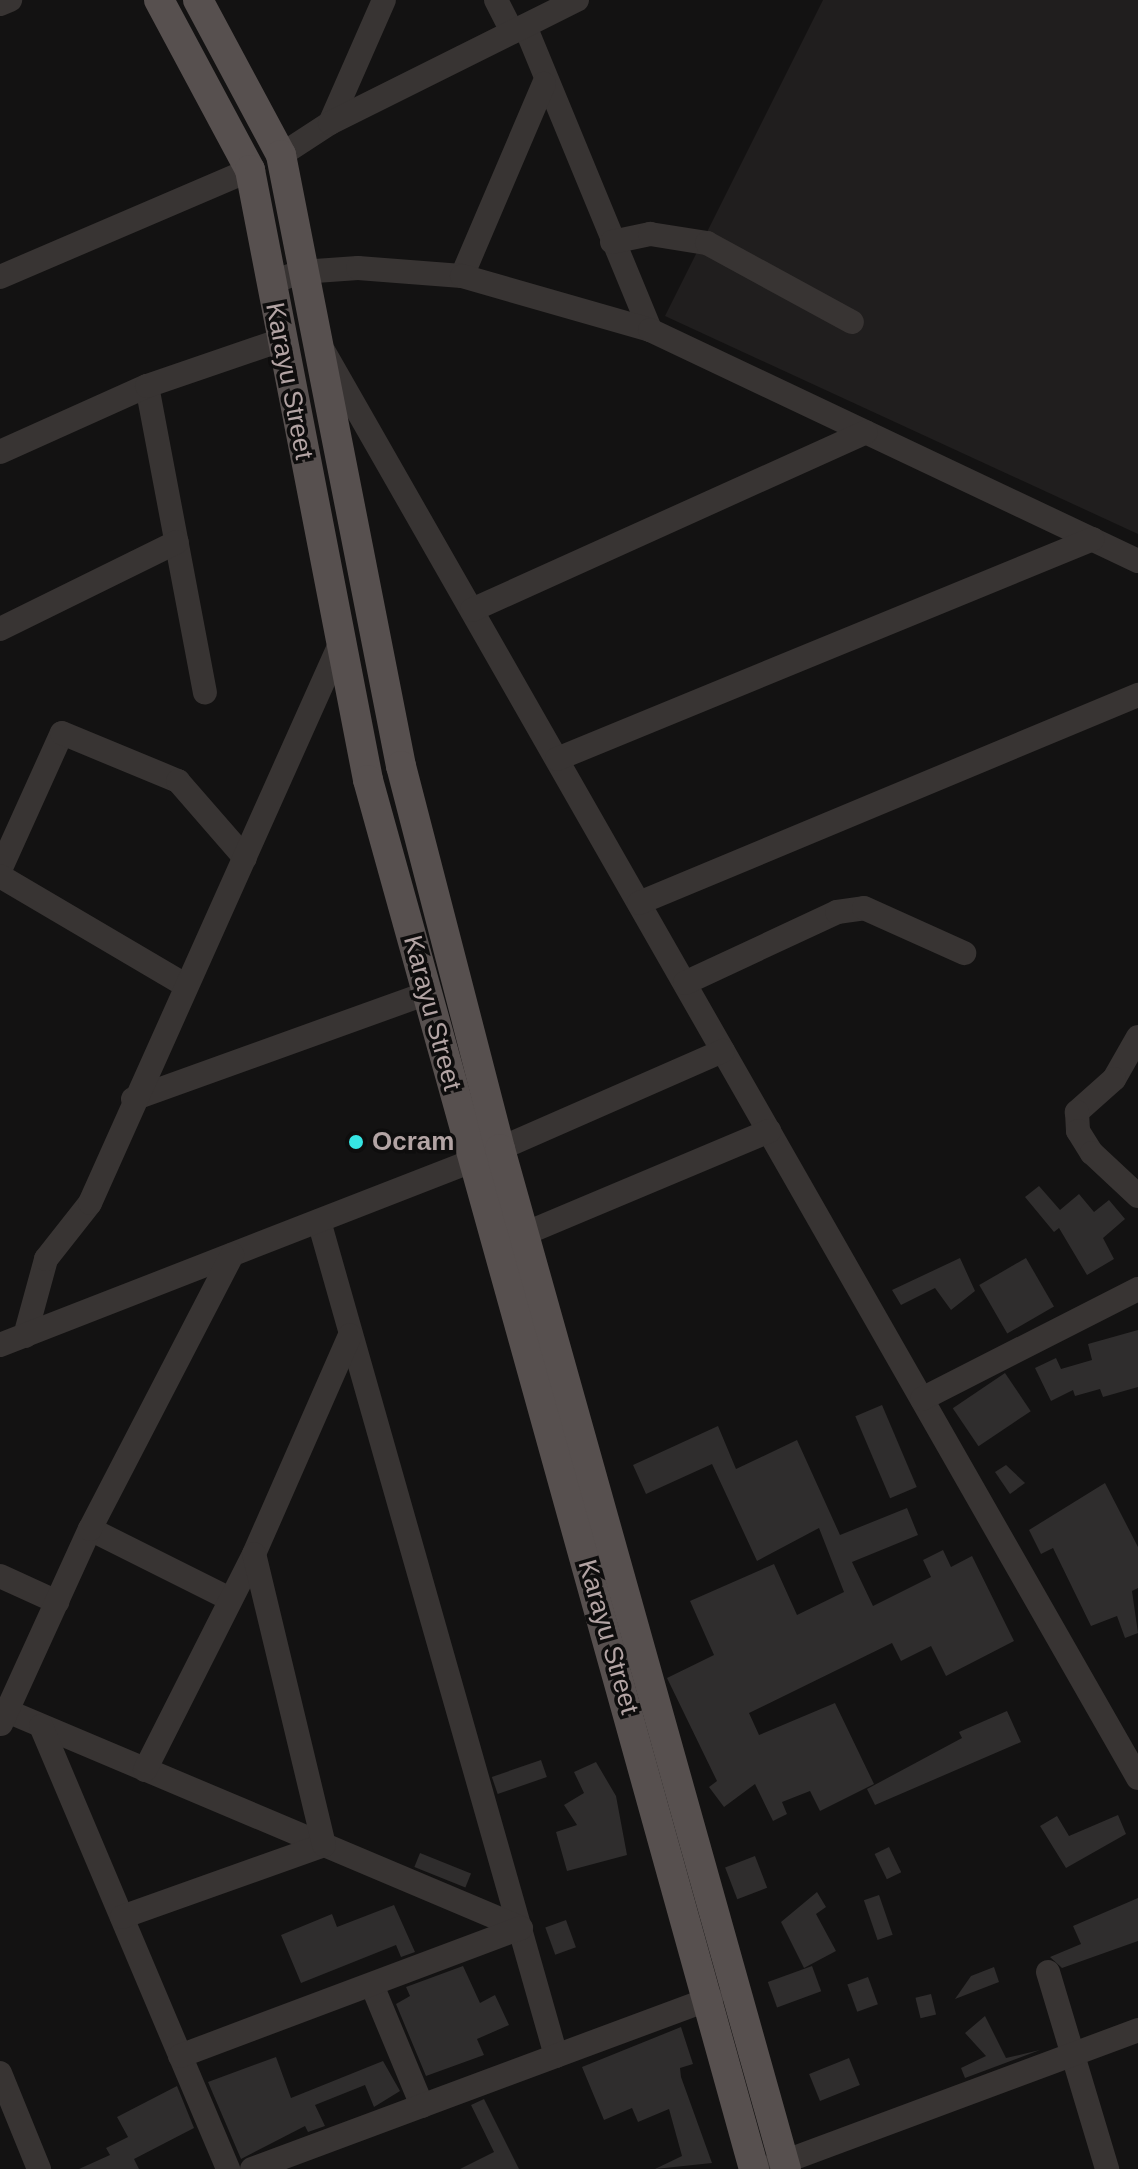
<!DOCTYPE html>
<html>
<head>
<meta charset="utf-8">
<style>
  body { margin:0 }
  #map { position:relative; width:1138px; height:2169px; overflow:hidden; background:#131212; font-family:Arial,sans-serif }
  div>[style] { position:absolute }
  .built>* { inset:0; background:#201e1e }
  .building>* { inset:0; background:#2f2d2d; transform-origin:0 0 }
  .minor>* { height:24px; margin:-12px; padding:0 12px; transform-origin:12px; border-radius:12px; background:#383433 }
  .major>* { height:30px; margin:-15px; padding:0 15px; transform-origin:15px; border-radius:15px; background:#57504f }
  .dots>* { width:22px; height:22px; translate:-50% -50%; box-sizing:border-box; border:4px solid #0e0d0d; border-radius:50% }
  span { translate:-50% -50%; white-space:nowrap; text-align:center; line-height:1.15; -webkit-text-stroke:7px #0e0d0d; paint-order:stroke }
  .street-label { font-size:26px; color:#b3a4a4 }
  .poi-label { font-size:26px; color:#b3a4a4; font-weight:700 }
  .left { translate:0 -50%; text-align:left }
</style>
</head>
<body>
<div id="map">
  <div class="built">
    <div style="clip-path:polygon(823px 0,1138px 0,1138px 534px,665px 316px)"></div>
  </div>
  <div class="building">
    <div style="clip-path:polygon(1039px 1186px,1060px 1210px,1079px 1194px,1094px 1212px,1109px 1200px,1125px 1219px,1103px 1238px,1114px 1259px,1087px 1275px,1059px 1228px,1054px 1232px,1025px 1197px)"></div>
    <div style="clip-path:polygon(960px 1258px,975px 1291px,951px 1310px,935px 1288px,901px 1305px,892px 1290px)"></div>
    <div style="left:1026px;top:1258px;width:56px;height:54px;rotate:60deg"></div>
    <div style="clip-path:polygon(1138px 1330px,1138px 1387px,1103px 1397px,1100px 1389px,1075px 1396px,1073px 1390px,1051px 1401px,1035px 1368px,1056px 1358px,1061px 1369px,1092px 1360px,1088px 1344px)"></div>
    <div style="left:1005px;top:1373px;width:46px;height:63px;rotate:56deg"></div>
    <div style="left:882px;top:1405px;width:89px;height:29px;rotate:67deg"></div>
    <div style="clip-path:polygon(718px 1426px,736px 1469px,797px 1440px,840px 1535px,907px 1508px,918px 1535px,852px 1562px,873px 1606px,931px 1577px,923px 1560px,943px 1550px,951px 1567px,972px 1556px,1014px 1641px,946px 1676px,931px 1646px,901px 1661px,892px 1643px,749px 1713px,759px 1735px,835px 1703px,874px 1784px,820px 1811px,810px 1791px,782px 1802px,787px 1814px,773px 1821px,755px 1784px,724px 1807px,709px 1787px,717px 1781px,667px 1678px,714px 1655px,690px 1601px,774px 1564px,797px 1615px,844px 1592px,819px 1528px,757px 1561px,712px 1464px,646px 1494px,633px 1465px)"></div>
    <div style="clip-path:polygon(1006px 1465px,1025px 1483px,1010px 1494px,995px 1472px)"></div>
    <div style="clip-path:polygon(1105px 1483px,1138px 1547px,1138px 1588px,1132px 1591px,1138px 1633px,1125px 1638px,1117px 1616px,1091px 1626px,1053px 1548px,1041px 1554px,1029px 1530px)"></div>
    <div style="clip-path:polygon(1007px 1711px,1021px 1742px,875px 1805px,867px 1789px,962px 1738px,959px 1732px)"></div>
    <div style="left:541px;top:1760px;width:18px;height:52px;rotate:71deg"></div>
    <div style="clip-path:polygon(596px 1762px,616px 1796px,627px 1855px,567px 1871px,556px 1832px,577px 1825px,564px 1805px,584px 1793px,574px 1772px)"></div>
    <div style="clip-path:polygon(1118px 1815px,1126px 1834px,1066px 1868px,1040px 1826px,1057px 1816px,1069px 1836px)"></div>
    <div style="left:889px;top:1847px;width:28px;height:16px;rotate:64deg"></div>
    <div style="left:420px;top:1853px;width:55px;height:15px;rotate:22deg"></div>
    <div style="left:755px;top:1856px;width:34px;height:32px;rotate:69deg"></div>
    <div style="clip-path:polygon(817px 1892px,826px 1907px,816px 1914px,836px 1951px,804px 1968px,781px 1922px)"></div>
    <div style="left:879px;top:1895px;width:42px;height:16px;rotate:71deg"></div>
    <div style="clip-path:polygon(1138px 1898px,1138px 1941px,1062px 1968px,1050px 1957px,1081px 1944px,1073px 1926px)"></div>
    <div style="clip-path:polygon(394px 1905px,415px 1952px,401px 1957px,396px 1945px,301px 1983px,281px 1935px,332px 1914px,337px 1927px)"></div>
    <div style="left:566px;top:1920px;width:29px;height:22px;rotate:70deg"></div>
    <div style="clip-path:polygon(463px 1966px,480px 2003px,495px 1995px,509px 2025px,477px 2039px,484px 2055px,426px 2076px,396px 2004px,410px 1996px,406px 1987px)"></div>
    <div style="left:812px;top:1966px;width:27px;height:47px;rotate:70deg"></div>
    <div style="clip-path:polygon(994px 1967px,999px 1982px,955px 1999px,971px 1976px)"></div>
    <div style="left:868px;top:1977px;width:29px;height:22px;rotate:70deg"></div>
    <div style="left:931px;top:1994px;width:21px;height:16px;rotate:76deg"></div>
    <div style="clip-path:polygon(985px 2016px,1006px 2058px,1040px 2050px,965px 2078px,961px 2068px,986px 2056px,965px 2033px)"></div>
    <div style="clip-path:polygon(681px 2027px,693px 2064px,680px 2068px,681px 2077px,712px 2163px,655px 2169px,682px 2156px,669px 2109px,638px 2122px,632px 2108px,604px 2120px,582px 2067px)"></div>
    <div style="clip-path:polygon(276px 2057px,291px 2098px,383px 2061px,400px 2091px,374px 2107px,365px 2085px,315px 2105px,325px 2126px,308px 2132px,305px 2126px,241px 2159px,208px 2082px)"></div>
    <div style="left:849px;top:2058px;width:29px;height:43px;rotate:68deg"></div>
    <div style="clip-path:polygon(177px 2086px,194px 2128px,134px 2159px,139px 2169px,79px 2169px,110px 2155px,106px 2148px,128px 2137px,117px 2117px)"></div>
    <div style="clip-path:polygon(484px 2099px,519px 2169px,460px 2169px,494px 2152px,471px 2105px)"></div>
  </div>
  <div class="minor">
    <div style="left:496px;top:0;width:36px;rotate:63deg"></div>
    <div style="left:0;top:4px;width:11px;rotate:-22deg"></div>
    <div style="left:525px;top:26px;width:329px;rotate:67.6deg"></div>
    <div style="left:330px;top:123px;width:134px;rotate:-66.3deg"></div>
    <div style="left:281px;top:155px;width:59px;rotate:-33.1deg"></div>
    <div style="left:330px;top:123px;width:276px;rotate:-26.5deg"></div>
    <div style="left:612px;top:242px;width:39px;rotate:-12deg"></div>
    <div style="left:650px;top:234px;width:58px;rotate:9deg"></div>
    <div style="left:707px;top:243px;width:165px;rotate:28.6deg"></div>
    <div style="left:462px;top:276px;width:209px;rotate:-66.9deg"></div>
    <div style="left:0;top:277px;width:272px;rotate:-23.2deg"></div>
    <div style="left:270px;top:283px;width:33px;rotate:-20deg"></div>
    <div style="left:301px;top:272px;width:57px;rotate:-4deg"></div>
    <div style="left:358px;top:268px;width:104px;rotate:4.4deg"></div>
    <div style="left:462px;top:276px;width:196px;rotate:16deg"></div>
    <div style="left:650px;top:330px;width:540px;rotate:25.33deg"></div>
    <div style="left:324px;top:352px;width:1642px;rotate:60.28deg"></div>
    <div style="left:147px;top:386px;width:312px;rotate:79.3deg"></div>
    <div style="left:0;top:452px;width:161px;rotate:-24.2deg"></div>
    <div style="left:147px;top:386px;width:142px;rotate:-18.9deg"></div>
    <div style="left:472px;top:610px;width:432px;rotate:-24.3deg"></div>
    <div style="left:0;top:629px;width:197px;rotate:-26.2deg"></div>
    <div style="left:557px;top:759px;width:579px;rotate:-22.32deg"></div>
    <div style="left:0;top:870px;width:150px;rotate:-65.7deg"></div>
    <div style="left:62px;top:733px;width:126px;rotate:22.5deg"></div>
    <div style="left:178px;top:781px;width:102px;rotate:49deg"></div>
    <div style="left:0;top:876px;width:215px;rotate:30.5deg"></div>
    <div style="left:639px;top:903px;width:541px;rotate:-22.63deg"></div>
    <div style="left:685px;top:983px;width:168px;rotate:-25deg"></div>
    <div style="left:837px;top:912px;width:27px;rotate:-8deg"></div>
    <div style="left:864px;top:908px;width:110px;rotate:24.2deg"></div>
    <div style="left:1138px;top:1037px;width:48px;rotate:119.7deg"></div>
    <div style="left:1114px;top:1079px;width:50px;rotate:138.3deg"></div>
    <div style="left:1077px;top:1112px;width:19px;rotate:87deg"></div>
    <div style="left:1078px;top:1131px;width:26px;rotate:58deg"></div>
    <div style="left:1092px;top:1153px;width:63px;rotate:43.1deg"></div>
    <div style="left:133px;top:1099px;width:313px;rotate:-19.8deg"></div>
    <div style="left:319px;top:1221px;width:868px;rotate:74.15deg"></div>
    <div style="left:524px;top:1234px;width:266px;rotate:-22.8deg"></div>
    <div style="left:25px;top:1336px;width:80px;rotate:-74.7deg"></div>
    <div style="left:46px;top:1259px;width:71px;rotate:-51.8deg"></div>
    <div style="left:90px;top:1203px;width:615px;rotate:-65.9deg"></div>
    <div style="left:0;top:1345px;width:507px;rotate:-21.3deg"></div>
    <div style="left:472px;top:1161px;width:274px;rotate:-23.7deg"></div>
    <div style="left:922px;top:1399px;width:242px;rotate:-27deg"></div>
    <div style="left:90px;top:1529px;width:157px;rotate:26.6deg"></div>
    <div style="left:0;top:1576px;width:63px;rotate:24.5deg"></div>
    <div style="left:7px;top:1711px;width:558px;rotate:22.89deg"></div>
    <div style="left:1px;top:1724px;width:214px;rotate:-65.5deg"></div>
    <div style="left:90px;top:1529px;width:309px;rotate:-62.6deg"></div>
    <div style="left:41px;top:1726px;width:481px;rotate:67.1deg"></div>
    <div style="left:145px;top:1770px;width:242px;rotate:-63.2deg"></div>
    <div style="left:254px;top:1554px;width:239px;rotate:-66.3deg"></div>
    <div style="left:122px;top:1917px;width:214px;rotate:-19.6deg"></div>
    <div style="left:324px;top:1845px;width:299px;rotate:-103.5deg"></div>
    <div style="left:1048px;top:1972px;width:206px;rotate:73.3deg"></div>
    <div style="left:372px;top:1985px;width:131px;rotate:67.5deg"></div>
    <div style="left:180px;top:2056px;width:364px;rotate:-20.6deg"></div>
    <div style="left:0;top:2073px;width:104px;rotate:67.9deg"></div>
    <div style="left:770px;top:2167px;width:393px;rotate:-20.4deg"></div>
    <div style="left:252px;top:2169px;width:490px;rotate:-20.4deg"></div>
  </div>
  <div class="major">
    <div style="left:159px;top:0;width:193px;rotate:61.8deg"></div>
    <div style="left:250px;top:170px;width:621px;rotate:79.05deg"></div>
    <div style="left:368px;top:780px;width:1442px;rotate:74.47deg"></div>
    <div style="left:198px;top:0;width:176px;rotate:61.8deg"></div>
    <div style="left:281px;top:155px;width:623px;rotate:78.89deg"></div>
    <div style="left:401px;top:766px;width:396px;rotate:75.5deg"></div>
    <div style="left:500px;top:1149px;width:1059px;rotate:74.34deg"></div>
  </div>
  <div class="dots">
    <div style="left:356px;top:1142px;background:#36e6e4"></div>
  </div>
  <div class="street-label">
    <span style="left:289px;top:381px;rotate:79deg">Karayu Street</span>
    <span style="left:432px;top:1013px;rotate:75deg">Karayu Street</span>
    <span style="left:608px;top:1637px;rotate:74deg">Karayu Street</span>
  </div>
  <div class="poi-label">
    <span class="left" style="left:372px;top:1142px">Ocram</span>
  </div>
</div>
</body>
</html>
